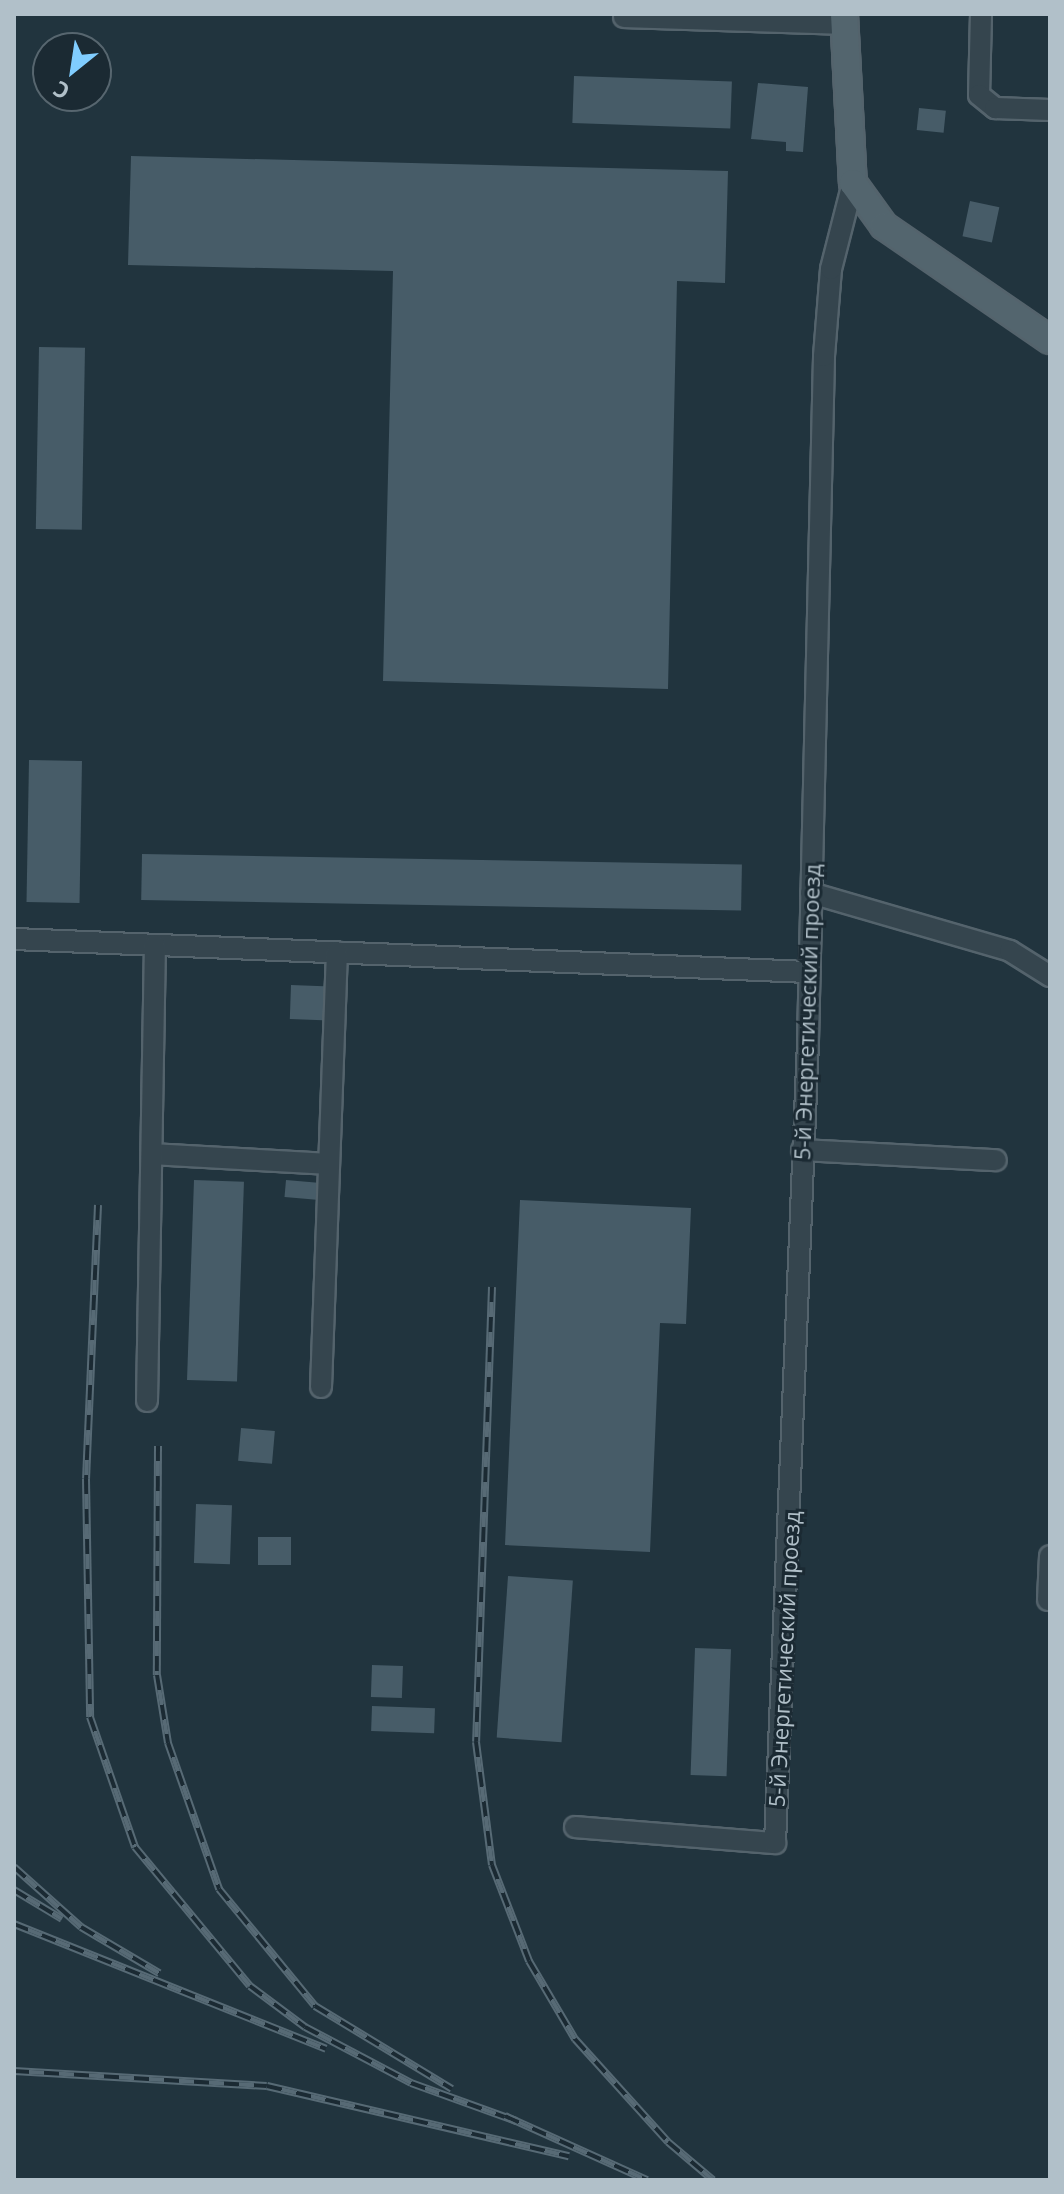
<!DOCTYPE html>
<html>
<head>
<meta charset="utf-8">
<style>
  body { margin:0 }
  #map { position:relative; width:1064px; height:2194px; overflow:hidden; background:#21343e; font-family:"Open Sans",sans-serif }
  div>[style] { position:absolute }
  .building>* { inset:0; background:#475c68; transform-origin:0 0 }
  .roads { filter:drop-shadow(2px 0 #54636c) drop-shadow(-2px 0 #54636c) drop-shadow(0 2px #54636c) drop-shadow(0 -2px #54636c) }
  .minor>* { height:20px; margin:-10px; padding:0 10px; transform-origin:10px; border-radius:10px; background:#35454e }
  .major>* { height:26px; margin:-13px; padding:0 13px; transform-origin:13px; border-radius:13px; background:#53656e }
  .rail>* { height:8px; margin-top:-4px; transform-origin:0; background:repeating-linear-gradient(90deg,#1b2a33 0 15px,#576a75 0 30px); box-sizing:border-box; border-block:2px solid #576a75 }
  span { translate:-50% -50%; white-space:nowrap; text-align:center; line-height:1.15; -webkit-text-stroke:6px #1b2a33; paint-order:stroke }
  .street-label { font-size:22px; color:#b1c0c9 }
  .frame { position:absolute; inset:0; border:16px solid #b1c0c9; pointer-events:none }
  .north { position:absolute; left:32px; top:32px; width:80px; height:80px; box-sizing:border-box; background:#1b2a33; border:2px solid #57666f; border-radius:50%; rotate:210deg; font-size:22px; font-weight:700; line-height:32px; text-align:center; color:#b1c0c9 }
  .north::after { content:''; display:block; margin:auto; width:28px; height:36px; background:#80cdff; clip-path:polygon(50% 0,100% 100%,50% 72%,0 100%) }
</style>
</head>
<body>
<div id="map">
  <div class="building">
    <div style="left:574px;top:76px;width:158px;height:47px;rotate:2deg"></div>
    <div style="clip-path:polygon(758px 83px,808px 87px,803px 152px,786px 151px,786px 142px,751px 139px)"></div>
    <div style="left:919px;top:108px;width:27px;height:22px;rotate:6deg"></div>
    <div style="clip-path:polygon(131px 156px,728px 171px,725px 283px,677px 281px,668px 689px,383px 681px,393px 271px,128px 265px)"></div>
    <div style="left:970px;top:201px;width:30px;height:36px;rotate:12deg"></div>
    <div style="left:39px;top:347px;width:46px;height:182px;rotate:1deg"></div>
    <div style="left:29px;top:760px;width:53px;height:142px;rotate:1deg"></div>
    <div style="left:142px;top:854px;width:600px;height:46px;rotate:1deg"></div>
    <div style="left:291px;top:985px;width:33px;height:34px;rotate:2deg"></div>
    <div style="left:194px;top:1180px;width:50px;height:200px;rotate:2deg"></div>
    <div style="left:286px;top:1180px;width:32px;height:17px;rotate:5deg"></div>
    <div style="clip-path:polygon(520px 1200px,691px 1208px,686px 1324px,660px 1323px,650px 1552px,505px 1545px)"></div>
    <div style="left:241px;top:1428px;width:34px;height:33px;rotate:5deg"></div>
    <div style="left:196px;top:1504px;width:36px;height:59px;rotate:2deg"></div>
    <div style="left:258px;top:1537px;width:33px;height:28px"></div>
    <div style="left:508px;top:1576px;width:65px;height:162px;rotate:4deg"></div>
    <div style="left:695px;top:1648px;width:36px;height:127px;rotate:2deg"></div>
    <div style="left:372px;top:1665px;width:31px;height:32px;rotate:2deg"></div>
    <div style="left:372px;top:1706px;width:63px;height:25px;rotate:2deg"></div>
  </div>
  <div class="roads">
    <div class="minor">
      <div style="left:981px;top:14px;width:81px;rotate:91.4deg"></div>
      <div style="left:979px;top:95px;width:21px;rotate:39deg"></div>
      <div style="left:995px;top:108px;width:55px;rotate:2.1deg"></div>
      <div style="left:624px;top:17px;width:221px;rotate:1.8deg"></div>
      <div style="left:811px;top:893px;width:207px;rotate:16.2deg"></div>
      <div style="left:1010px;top:951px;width:47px;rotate:32deg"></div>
      <div style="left:14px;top:939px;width:796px;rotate:2.38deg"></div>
      <div style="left:802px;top:1150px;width:194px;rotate:3deg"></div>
      <div style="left:152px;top:1154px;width:177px;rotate:3.2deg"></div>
      <div style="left:321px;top:1387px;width:435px;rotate:-87.9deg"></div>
      <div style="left:147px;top:1401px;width:456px;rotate:-89deg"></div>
      <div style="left:1048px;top:1600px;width:44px;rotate:-87.4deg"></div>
      <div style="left:575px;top:1827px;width:201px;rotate:4.6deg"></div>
      <div style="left:775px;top:1843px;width:803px;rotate:-87.64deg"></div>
      <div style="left:808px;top:1041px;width:685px;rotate:-88.66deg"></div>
      <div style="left:824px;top:356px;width:87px;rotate:-85.4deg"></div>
      <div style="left:831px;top:269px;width:89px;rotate:-75.7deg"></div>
    </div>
    <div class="major">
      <div style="left:844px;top:14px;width:169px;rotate:87deg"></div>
      <div style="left:853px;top:183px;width:53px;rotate:54.2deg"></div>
      <div style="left:884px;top:226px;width:201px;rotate:34.5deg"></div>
    </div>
  </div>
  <div class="rail">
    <div style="left:98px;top:1205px;width:274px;rotate:92.5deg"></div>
    <div style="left:86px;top:1479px;width:238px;rotate:89deg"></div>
    <div style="left:90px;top:1717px;width:138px;rotate:70.9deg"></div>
    <div style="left:135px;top:1847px;width:180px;rotate:50.4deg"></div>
    <div style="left:250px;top:1986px;width:69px;rotate:36.7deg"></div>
    <div style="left:305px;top:2027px;width:120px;rotate:27.8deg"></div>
    <div style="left:411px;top:2083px;width:112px;rotate:19.9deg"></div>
    <div style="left:492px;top:1287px;width:455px;rotate:92deg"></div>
    <div style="left:476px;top:1742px;width:124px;rotate:82.6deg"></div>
    <div style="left:492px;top:1865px;width:103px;rotate:68.9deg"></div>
    <div style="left:529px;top:1961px;width:91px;rotate:59.5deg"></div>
    <div style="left:575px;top:2039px;width:139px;rotate:47.9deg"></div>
    <div style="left:668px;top:2142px;width:59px;rotate:40.2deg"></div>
    <div style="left:158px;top:1446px;width:229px;rotate:90.3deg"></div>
    <div style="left:157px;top:1675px;width:69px;rotate:80.8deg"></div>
    <div style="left:168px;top:1743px;width:155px;rotate:70.7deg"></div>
    <div style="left:219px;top:1889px;width:151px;rotate:50.6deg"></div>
    <div style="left:315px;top:2006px;width:160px;rotate:31.2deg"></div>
    <div style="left:14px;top:1867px;width:90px;rotate:41.8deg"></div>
    <div style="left:81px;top:1927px;width:91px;rotate:30.5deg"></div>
    <div style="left:14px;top:1890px;width:56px;rotate:31.1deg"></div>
    <div style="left:14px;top:1924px;width:336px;rotate:21.8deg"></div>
    <div style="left:14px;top:2071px;width:253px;rotate:3.4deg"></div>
    <div style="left:267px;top:2086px;width:310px;rotate:13.1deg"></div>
    <div style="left:505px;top:2116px;width:156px;rotate:24.3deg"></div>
  </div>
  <div class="street-label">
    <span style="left:807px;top:1012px;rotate:-88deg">5-й Энергетический проезд</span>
    <span style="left:784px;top:1659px;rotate:-87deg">5-й Энергетический проезд</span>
  </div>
  <div class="frame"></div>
  <div class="north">С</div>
</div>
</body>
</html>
